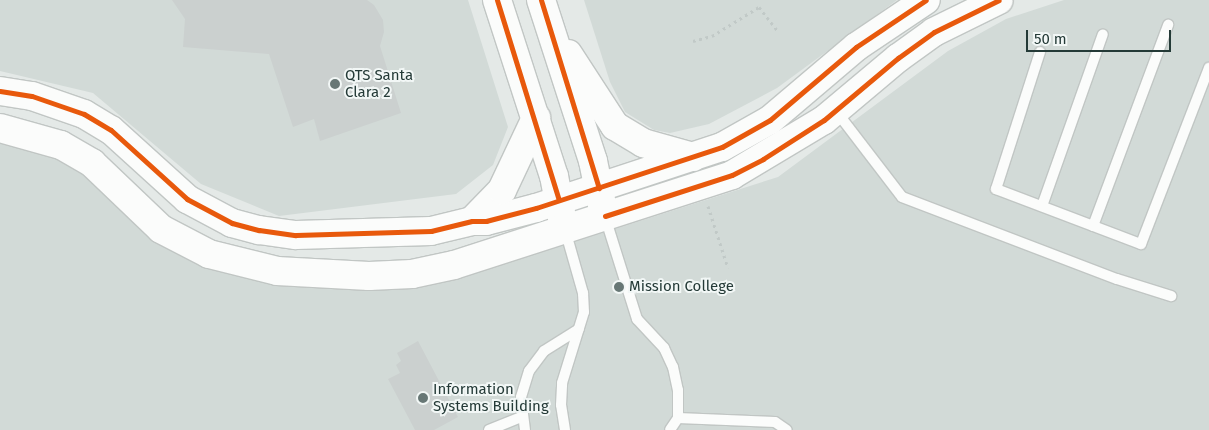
<!DOCTYPE html>
<html>
<head>
<meta charset="utf-8">
<style>
  body { margin:0 }
  #map { position:relative; width:1209px; height:430px; overflow:hidden; background:#e4e9e7; font-family:"Fira Sans",sans-serif }
  div>[style] { position:absolute }
  .built>* { inset:0; background:#d2dad7 }
  .building>* { inset:0; background:#cbd0cf }
  .path>* { height:3px; margin-top:-1.5px; transform-origin:0; background:repeating-linear-gradient(90deg,#c1c9c7 0 2.5px,transparent 0 6.5px) }
  .roads { filter:drop-shadow(1px 0 #c1c6c4) drop-shadow(-1px 0 #c1c6c4) drop-shadow(0 1px #c1c6c4) drop-shadow(0 -1px #c1c6c4) }
  .lane>* { height:10px; margin:-5px; padding:0 5px; transform-origin:5px; border-radius:5px; background:#fbfcfb }
  .secondary>* { height:28px; margin:-14px; padding:0 14px; transform-origin:14px; border-radius:14px; background:#fbfcfb }
  .cycleway>* { height:5px; margin:-2.5px; padding:0 2.5px; transform-origin:2.5px; border-radius:2.5px; background:#e8590c }
  .dots>* { width:14px; height:14px; translate:-50% -50%; box-sizing:border-box; border:2px solid #f2f7f6; border-radius:50% }
  span { translate:-50% -50%; white-space:nowrap; text-align:center; line-height:1.15; -webkit-text-stroke:4px #f2f7f6; paint-order:stroke }
  .poi-label { font-size:15px; color:#243a37 }
  .left { translate:0 -50%; text-align:left }
  .scale { position:absolute; left:1026px; top:30px; width:145px; height:22px; box-sizing:border-box; border:2px solid #243a37; border-top:0; padding-left:6px; font-size:15px; line-height:18px; white-space:nowrap; color:#243a37; -webkit-text-stroke:4px #f2f7f6; paint-order:stroke }
</style>
</head>
<body>
<div id="map">
  <div class="built">
    <div style="clip-path:polygon(0 0,468px 0,508px 127px,493px 165px,456px 194px,279px 216px,201px 184px,93px 93px,0 71px)"></div>
    <div style="clip-path:polygon(584px 0,897px 0,777px 88px,709px 124px,670px 133px,654px 130px,625px 112px,610px 82px)"></div>
    <div style="clip-path:polygon(1064px 0,1209px 0,1209px 430px,0 430px,0 143px,67px 160px,185px 255px,438px 282px,492px 268px,778px 177px,948px 51px,1006px 19px)"></div>
  </div>
  <div class="building">
    <div style="clip-path:polygon(172px 0,367px 0,374px 5px,383px 20px,384px 32px,380px 46px,401px 113px,320px 141px,314px 119px,293px 127px,269px 54px,183px 47px,185px 19px)"></div>
    <div style="clip-path:polygon(418px 341px,458px 417px,434px 430px,415px 430px,388px 379px,400px 373px,396px 365px,401px 361px,397px 353px)"></div>
  </div>
  <div class="path">
    <div style="left:693px;top:41px;width:20px;rotate:-15deg"></div>
    <div style="left:712px;top:36px;width:55px;rotate:-31.7deg"></div>
    <div style="left:759px;top:7px;width:31px;rotate:52deg"></div>
    <div style="left:708px;top:206px;width:65px;rotate:72.1deg"></div>
  </div>
  <div class="roads">
    <div class="lane">
      <div style="left:1040px;top:52px;width:144px;rotate:107.8deg"></div>
      <div style="left:996px;top:189px;width:155px;rotate:20.8deg"></div>
      <div style="left:1141px;top:244px;width:189px;rotate:-68.9deg"></div>
      <div style="left:836px;top:111px;width:108px;rotate:52.5deg"></div>
      <div style="left:902px;top:197px;width:230px;rotate:20.9deg"></div>
      <div style="left:1117px;top:279px;width:57px;rotate:17.5deg"></div>
      <div style="left:1042px;top:206px;width:182px;rotate:-70.5deg"></div>
      <div style="left:605px;top:217px;width:107px;rotate:72.6deg"></div>
      <div style="left:637px;top:319px;width:40px;rotate:47deg"></div>
      <div style="left:664px;top:348px;width:21px;rotate:65deg"></div>
      <div style="left:673px;top:367px;width:24px;rotate:78deg"></div>
      <div style="left:678px;top:390px;width:28px;rotate:90deg"></div>
      <div style="left:678px;top:418px;width:14px;rotate:124deg"></div>
      <div style="left:1093px;top:226px;width:215px;rotate:-69.5deg"></div>
      <div style="left:678px;top:418px;width:97px;rotate:2.4deg"></div>
      <div style="left:775px;top:422px;width:14px;rotate:34deg"></div>
      <div style="left:489px;top:430px;width:35px;rotate:-22deg"></div>
      <div style="left:525px;top:430px;width:33px;rotate:-97deg"></div>
      <div style="left:521px;top:397px;width:27px;rotate:-73deg"></div>
      <div style="left:529px;top:371px;width:25px;rotate:-53deg"></div>
      <div style="left:544px;top:351px;width:41px;rotate:-32.2deg"></div>
      <div style="left:565px;top:430px;width:25px;rotate:-99deg"></div>
      <div style="left:561px;top:405px;width:22px;rotate:-87deg"></div>
      <div style="left:562px;top:383px;width:74px;rotate:-72.8deg"></div>
      <div style="left:584px;top:312px;width:19px;rotate:-93deg"></div>
      <div style="left:583px;top:293px;width:66px;rotate:-105.9deg"></div>
    </div>
    <div class="secondary">
      <div style="left:497px;top:0;width:185px;rotate:72.1deg"></div>
      <div style="left:554px;top:176px;width:43px;rotate:79.2deg"></div>
      <div style="left:541px;top:0;width:169px;rotate:72.1deg"></div>
      <div style="left:593px;top:161px;width:45px;rotate:78.4deg"></div>
      <div style="left:568px;top:54px;width:86px;rotate:56.9deg"></div>
      <div style="left:615px;top:126px;width:33px;rotate:31deg"></div>
      <div style="left:643px;top:143px;width:52px;rotate:15.6deg"></div>
      <div style="left:0;top:91px;width:32px;rotate:9deg"></div>
      <div style="left:32px;top:96px;width:55px;rotate:19.1deg"></div>
      <div style="left:84px;top:114px;width:31px;rotate:31deg"></div>
      <div style="left:111px;top:130px;width:103px;rotate:42.2deg"></div>
      <div style="left:187px;top:199px;width:51px;rotate:28.1deg"></div>
      <div style="left:232px;top:223px;width:28px;rotate:15deg"></div>
      <div style="left:259px;top:230px;width:37px;rotate:8deg"></div>
      <div style="left:296px;top:235px;width:135px;rotate:-1.7deg"></div>
      <div style="left:431px;top:231px;width:42px;rotate:-13.7deg"></div>
      <div style="left:472px;top:221px;width:14px"></div>
      <div style="left:486px;top:221px;width:52px;rotate:-14.6deg"></div>
      <div style="left:536px;top:208px;width:196px;rotate:-18.2deg"></div>
      <div style="left:722px;top:147px;width:55px;rotate:-29.4deg"></div>
      <div style="left:770px;top:120px;width:113px;rotate:-40.3deg"></div>
      <div style="left:856px;top:47px;width:84px;rotate:-33.9deg"></div>
      <div style="left:0;top:128px;width:63px;rotate:15.6deg"></div>
      <div style="left:61px;top:145px;width:36px;rotate:30deg"></div>
      <div style="left:92px;top:163px;width:95px;rotate:43.7deg"></div>
      <div style="left:161px;top:229px;width:54px;rotate:27.5deg"></div>
      <div style="left:209px;top:254px;width:70px;rotate:14deg"></div>
      <div style="left:277px;top:271px;width:92px;rotate:3.1deg"></div>
      <div style="left:369px;top:276px;width:43px;rotate:-2.7deg"></div>
      <div style="left:412px;top:274px;width:43px;rotate:-12.1deg"></div>
      <div style="left:454px;top:265px;width:292px;rotate:-17.9deg"></div>
      <div style="left:732px;top:175px;width:107px;rotate:-30.9deg"></div>
      <div style="left:824px;top:120px;width:97px;rotate:-40deg"></div>
      <div style="left:898px;top:58px;width:44px;rotate:-35.8deg"></div>
      <div style="left:934px;top:32px;width:72px;rotate:-26.2deg"></div>
      <div style="left:472px;top:221px;width:43px;rotate:-45.9deg"></div>
      <div style="left:502px;top:190px;width:80px;rotate:-64.7deg"></div>
    </div>
  </div>
  <div class="cycleway">
    <div style="left:497px;top:0;width:209px;rotate:72.8deg"></div>
    <div style="left:541px;top:0;width:197px;rotate:72.9deg"></div>
    <div style="left:0;top:91px;width:32px;rotate:9deg"></div>
    <div style="left:32px;top:96px;width:55px;rotate:19.1deg"></div>
    <div style="left:84px;top:114px;width:31px;rotate:31deg"></div>
    <div style="left:111px;top:130px;width:103px;rotate:42.2deg"></div>
    <div style="left:187px;top:199px;width:51px;rotate:28.1deg"></div>
    <div style="left:232px;top:223px;width:28px;rotate:15deg"></div>
    <div style="left:259px;top:230px;width:37px;rotate:8deg"></div>
    <div style="left:296px;top:235px;width:135px;rotate:-1.7deg"></div>
    <div style="left:431px;top:231px;width:42px;rotate:-13.7deg"></div>
    <div style="left:472px;top:221px;width:14px"></div>
    <div style="left:486px;top:221px;width:52px;rotate:-14.6deg"></div>
    <div style="left:536px;top:208px;width:196px;rotate:-18.2deg"></div>
    <div style="left:722px;top:147px;width:55px;rotate:-29.4deg"></div>
    <div style="left:770px;top:120px;width:113px;rotate:-40.3deg"></div>
    <div style="left:856px;top:47px;width:84px;rotate:-33.9deg"></div>
    <div style="left:605px;top:216px;width:133px;rotate:-17.9deg"></div>
    <div style="left:732px;top:175px;width:35px;rotate:-27deg"></div>
    <div style="left:763px;top:159px;width:72px;rotate:-32.6deg"></div>
    <div style="left:824px;top:120px;width:97px;rotate:-40deg"></div>
    <div style="left:898px;top:58px;width:44px;rotate:-35.8deg"></div>
    <div style="left:934px;top:32px;width:72px;rotate:-26.2deg"></div>
  </div>
  <div class="dots">
    <div style="left:335px;top:84px;background:#677775"></div>
    <div style="left:619px;top:287px;background:#677775"></div>
    <div style="left:423px;top:398px;background:#677775"></div>
  </div>
  <div class="poi-label">
    <span class="left" style="left:345px;top:84px">QTS Santa<br>Clara 2</span>
    <span class="left" style="left:629px;top:287px">Mission College</span>
    <span class="left" style="left:433px;top:398px">Information<br>Systems Building</span>
  </div>
  <div class="scale">50 m</div>
</div>
</body>
</html>
